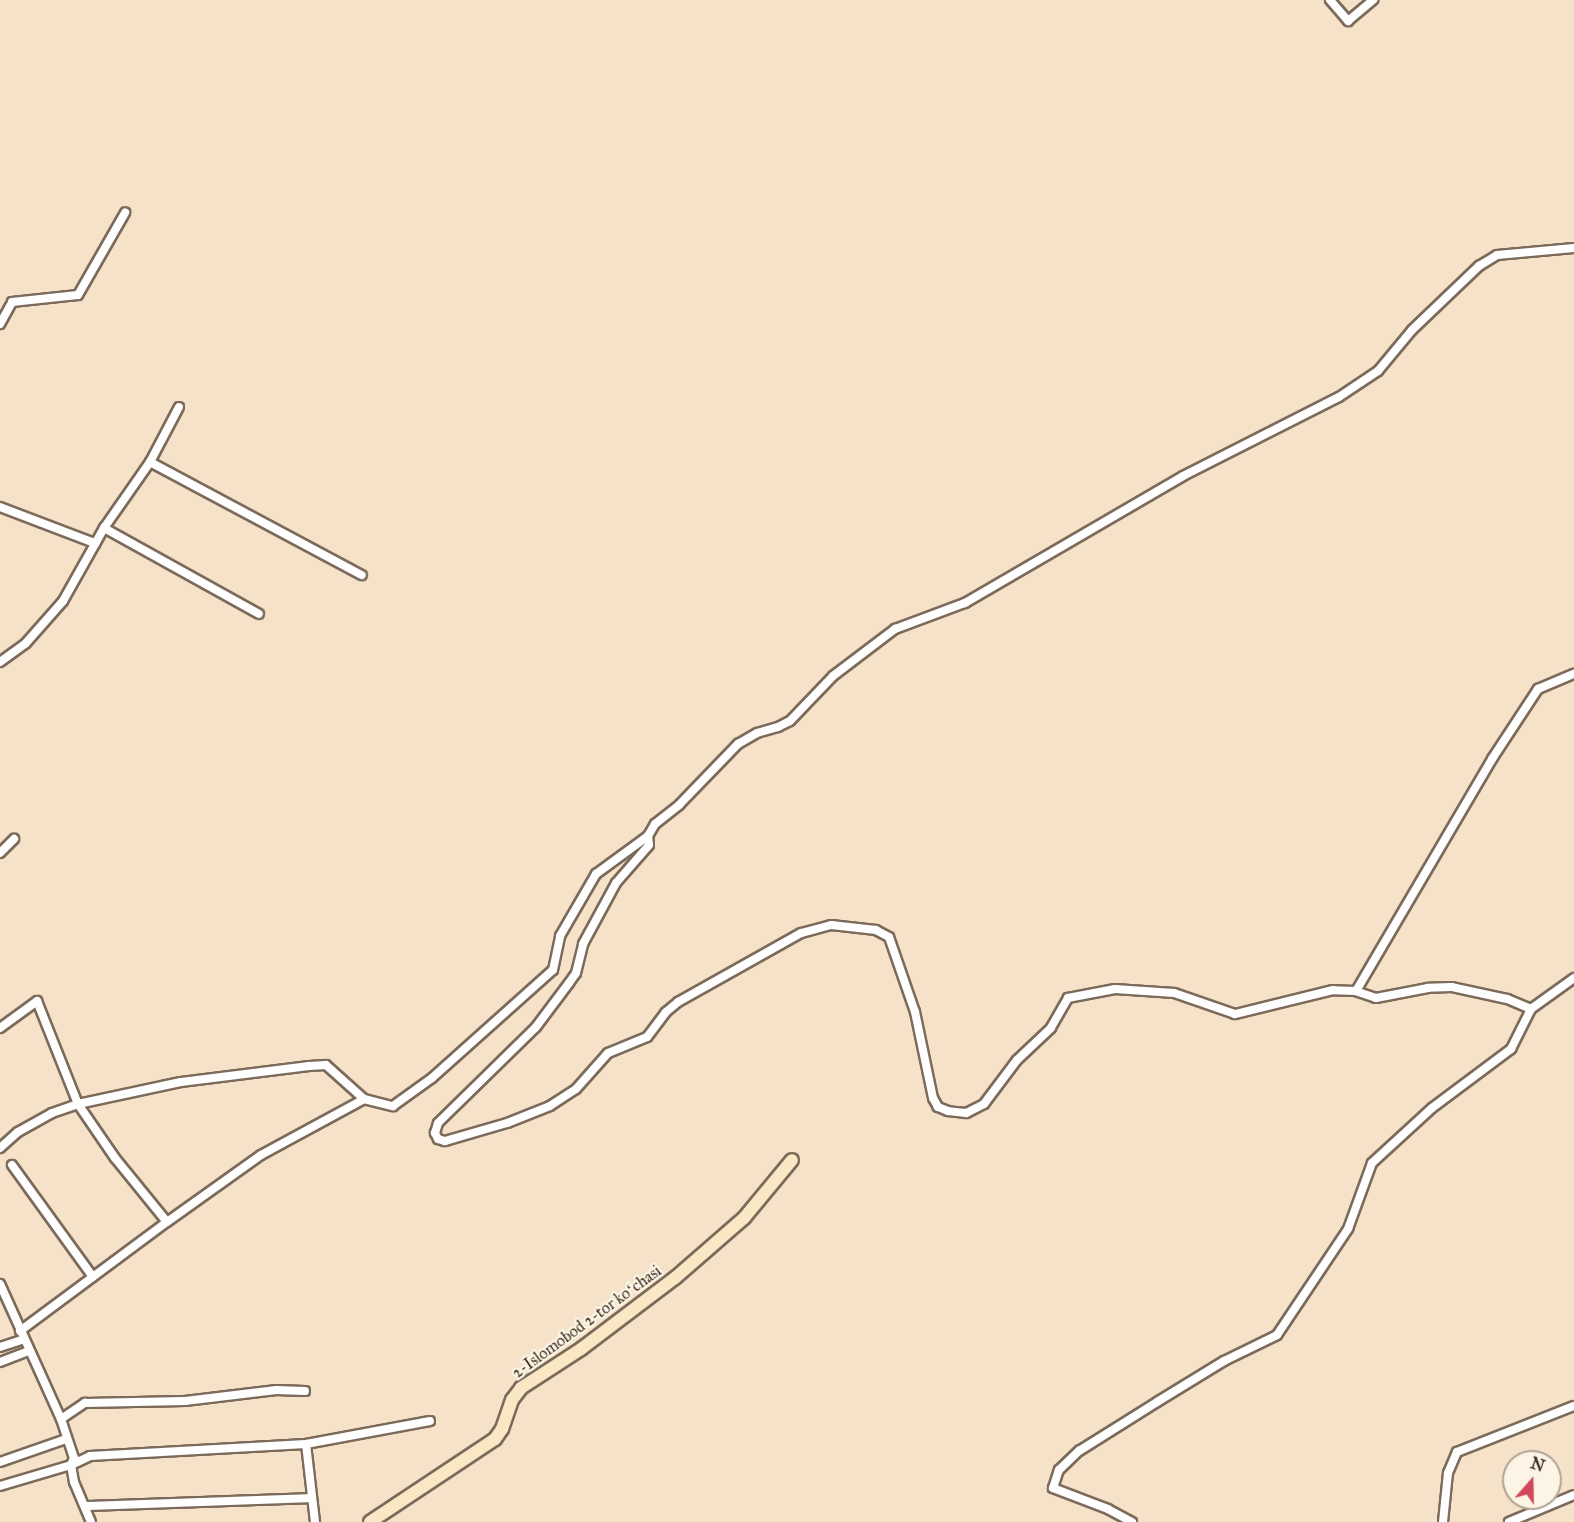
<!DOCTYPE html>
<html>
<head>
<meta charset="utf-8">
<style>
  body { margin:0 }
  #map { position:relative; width:1574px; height:1522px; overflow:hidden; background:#f6e2c8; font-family:"IM FELL Great Primer",serif }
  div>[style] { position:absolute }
  .roads { filter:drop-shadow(2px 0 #7c6a5a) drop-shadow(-2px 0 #7c6a5a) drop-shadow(0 2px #7c6a5a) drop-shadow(0 -2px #7c6a5a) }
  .street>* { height:8px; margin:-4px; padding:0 4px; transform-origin:4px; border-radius:4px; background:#fff }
  .secondary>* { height:12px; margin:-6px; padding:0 6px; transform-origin:6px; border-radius:6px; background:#fae7c3 }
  span { translate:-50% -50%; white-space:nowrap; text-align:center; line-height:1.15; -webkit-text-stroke:4.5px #fcf5e5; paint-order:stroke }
  .street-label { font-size:16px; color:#3b2a1e }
  .north { position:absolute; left:1502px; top:1450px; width:60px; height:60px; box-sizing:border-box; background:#fcf5e5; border:2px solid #afa495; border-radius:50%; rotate:20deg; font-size:16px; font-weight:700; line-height:24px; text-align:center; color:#3b2a1e }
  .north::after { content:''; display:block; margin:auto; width:21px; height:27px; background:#d1495b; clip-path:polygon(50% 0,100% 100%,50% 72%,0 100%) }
</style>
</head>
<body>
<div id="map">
  <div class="roads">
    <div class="street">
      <div style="left:1330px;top:0;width:28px;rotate:49deg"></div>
      <div style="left:1348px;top:21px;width:33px;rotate:-40deg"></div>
      <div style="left:0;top:324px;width:25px;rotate:-61deg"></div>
      <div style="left:12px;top:302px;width:66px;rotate:-6.1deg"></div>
      <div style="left:78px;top:295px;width:95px;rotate:-60.2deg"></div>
      <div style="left:150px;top:462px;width:240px;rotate:28.1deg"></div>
      <div style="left:0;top:507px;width:102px;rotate:20.8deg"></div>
      <div style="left:104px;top:528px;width:177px;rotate:29deg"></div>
      <div style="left:0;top:662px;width:32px;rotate:-36deg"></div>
      <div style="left:26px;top:643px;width:56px;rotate:-48.6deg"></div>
      <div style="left:63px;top:601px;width:84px;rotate:-60.7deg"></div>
      <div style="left:104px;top:528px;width:80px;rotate:-55.1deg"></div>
      <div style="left:150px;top:462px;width:62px;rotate:-62.2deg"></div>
      <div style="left:0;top:853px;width:20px;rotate:-45deg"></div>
      <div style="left:1356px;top:991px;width:269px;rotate:-59.6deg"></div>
      <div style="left:1492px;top:759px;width:84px;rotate:-56.7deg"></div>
      <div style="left:1538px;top:689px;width:39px;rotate:-23deg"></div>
      <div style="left:1531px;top:1009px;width:26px;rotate:-157deg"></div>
      <div style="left:1507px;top:999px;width:56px;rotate:-167.7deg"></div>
      <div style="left:1452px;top:987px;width:24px;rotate:178deg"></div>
      <div style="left:1428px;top:988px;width:53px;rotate:169.1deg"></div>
      <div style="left:1376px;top:998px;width:21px;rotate:-161deg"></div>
      <div style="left:1356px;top:991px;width:23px;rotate:-178deg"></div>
      <div style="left:1333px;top:990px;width:101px;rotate:166.2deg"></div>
      <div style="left:1235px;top:1014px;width:65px;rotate:-161deg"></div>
      <div style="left:1174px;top:993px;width:59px;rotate:-176.1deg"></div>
      <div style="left:1115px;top:989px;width:48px;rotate:169.2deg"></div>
      <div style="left:1068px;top:998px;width:34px;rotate:120deg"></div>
      <div style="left:1051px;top:1028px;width:47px;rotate:136.7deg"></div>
      <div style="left:1017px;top:1060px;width:55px;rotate:126.9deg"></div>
      <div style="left:984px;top:1104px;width:20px;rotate:153deg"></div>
      <div style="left:966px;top:1113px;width:18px;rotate:-174deg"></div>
      <div style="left:948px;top:1111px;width:11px;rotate:-158deg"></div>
      <div style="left:938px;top:1107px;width:10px;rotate:-119deg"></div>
      <div style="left:933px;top:1098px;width:88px;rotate:-101.8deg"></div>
      <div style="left:915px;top:1012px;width:79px;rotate:-109.1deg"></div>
      <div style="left:889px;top:937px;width:15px;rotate:-152deg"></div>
      <div style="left:876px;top:930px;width:45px;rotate:-173.7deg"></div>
      <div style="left:831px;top:925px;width:31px;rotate:165deg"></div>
      <div style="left:801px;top:933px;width:141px;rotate:150.7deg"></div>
      <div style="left:678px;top:1002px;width:16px;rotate:140deg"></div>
      <div style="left:666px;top:1012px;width:31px;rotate:127deg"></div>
      <div style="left:647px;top:1037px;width:42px;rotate:157.7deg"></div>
      <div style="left:608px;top:1053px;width:48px;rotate:131.6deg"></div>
      <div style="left:576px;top:1089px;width:31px;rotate:147deg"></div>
      <div style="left:550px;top:1106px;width:46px;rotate:158.4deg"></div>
      <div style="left:507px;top:1123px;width:65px;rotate:163.8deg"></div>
      <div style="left:445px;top:1141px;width:7px;rotate:-164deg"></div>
      <div style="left:438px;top:1139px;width:7px;rotate:-117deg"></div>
      <div style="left:435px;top:1133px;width:10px;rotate:-73deg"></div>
      <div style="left:438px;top:1123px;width:137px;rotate:-44.4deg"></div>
      <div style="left:536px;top:1027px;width:55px;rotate:-53.1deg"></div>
      <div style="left:569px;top:983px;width:12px;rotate:-55deg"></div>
      <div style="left:576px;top:973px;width:30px;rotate:-76deg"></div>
      <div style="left:583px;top:944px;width:69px;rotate:-61.6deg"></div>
      <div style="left:616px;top:883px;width:50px;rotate:-49deg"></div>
      <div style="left:649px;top:845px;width:9px;rotate:-96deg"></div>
      <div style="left:648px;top:836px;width:14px;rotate:-60deg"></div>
      <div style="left:655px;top:824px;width:31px;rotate:-38deg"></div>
      <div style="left:679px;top:805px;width:85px;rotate:-46deg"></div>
      <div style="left:738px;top:744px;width:22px;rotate:-30deg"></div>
      <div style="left:757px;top:733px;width:22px;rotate:-16deg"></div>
      <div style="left:778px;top:727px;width:13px;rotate:-27deg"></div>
      <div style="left:790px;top:721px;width:62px;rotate:-46.3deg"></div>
      <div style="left:833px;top:676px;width:78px;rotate:-37.2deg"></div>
      <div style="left:895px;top:629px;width:75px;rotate:-20.4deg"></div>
      <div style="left:965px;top:603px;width:252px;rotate:-30.2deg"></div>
      <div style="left:1183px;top:476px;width:175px;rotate:-26.9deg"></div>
      <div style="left:1339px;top:397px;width:47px;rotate:-33.7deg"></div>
      <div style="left:1378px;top:371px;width:53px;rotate:-50.3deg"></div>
      <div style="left:1412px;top:330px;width:93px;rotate:-43.7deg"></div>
      <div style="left:1479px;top:266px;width:21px;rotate:-31deg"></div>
      <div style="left:1497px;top:255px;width:77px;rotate:-5.2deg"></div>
      <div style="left:0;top:1028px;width:46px;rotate:-36.1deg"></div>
      <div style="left:37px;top:1001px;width:111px;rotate:68.3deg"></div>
      <div style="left:78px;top:1104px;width:65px;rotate:55.6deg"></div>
      <div style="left:115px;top:1158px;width:82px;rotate:50.9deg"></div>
      <div style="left:167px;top:1222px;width:115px;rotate:-35.5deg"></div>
      <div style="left:261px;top:1155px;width:117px;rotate:-28.5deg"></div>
      <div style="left:0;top:1148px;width:24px;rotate:-42deg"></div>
      <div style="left:18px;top:1132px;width:39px;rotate:-29deg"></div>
      <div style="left:52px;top:1113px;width:28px;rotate:-19deg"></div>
      <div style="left:78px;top:1104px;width:105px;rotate:-12.1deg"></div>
      <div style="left:181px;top:1082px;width:129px;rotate:-7.1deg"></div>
      <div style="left:309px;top:1066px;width:17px;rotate:-3deg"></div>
      <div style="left:326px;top:1065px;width:51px;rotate:41.8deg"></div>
      <div style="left:364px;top:1099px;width:30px;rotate:14deg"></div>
      <div style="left:393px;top:1106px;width:48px;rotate:-35.7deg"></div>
      <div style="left:432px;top:1078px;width:162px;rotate:-41.8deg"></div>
      <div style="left:553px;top:970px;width:35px;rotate:-78deg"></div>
      <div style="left:560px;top:936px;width:72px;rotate:-59.9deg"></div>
      <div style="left:596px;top:874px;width:64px;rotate:-36.2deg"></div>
      <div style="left:12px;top:1165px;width:138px;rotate:54.1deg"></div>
      <div style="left:0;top:1284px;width:148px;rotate:65.7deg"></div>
      <div style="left:61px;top:1419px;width:41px;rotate:71.6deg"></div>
      <div style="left:74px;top:1458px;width:8px;rotate:113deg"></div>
      <div style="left:20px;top:1331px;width:183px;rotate:-36.6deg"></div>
      <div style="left:0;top:1347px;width:25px;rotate:-18deg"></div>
      <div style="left:0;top:1362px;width:31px;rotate:-21deg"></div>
      <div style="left:61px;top:1419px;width:29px;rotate:-34deg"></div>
      <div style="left:85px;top:1403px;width:100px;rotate:-1.1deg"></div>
      <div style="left:185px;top:1401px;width:92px;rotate:-6.9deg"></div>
      <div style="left:276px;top:1390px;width:29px;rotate:2deg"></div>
      <div style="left:306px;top:1444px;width:79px;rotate:83.4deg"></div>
      <div style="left:0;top:1462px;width:70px;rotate:-19.2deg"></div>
      <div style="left:71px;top:1465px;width:17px;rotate:80deg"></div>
      <div style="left:74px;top:1482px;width:43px;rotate:67deg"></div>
      <div style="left:0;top:1486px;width:74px;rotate:-16.5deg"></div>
      <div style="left:71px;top:1465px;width:21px;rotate:-25deg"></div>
      <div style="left:90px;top:1456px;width:216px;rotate:-3.2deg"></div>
      <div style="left:306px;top:1444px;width:126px;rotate:-10.5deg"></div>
      <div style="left:85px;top:1506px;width:225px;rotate:-2deg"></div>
      <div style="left:1132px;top:1522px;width:27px;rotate:-152deg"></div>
      <div style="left:1108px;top:1509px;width:59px;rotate:-159.1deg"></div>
      <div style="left:1053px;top:1488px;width:19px;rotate:-72deg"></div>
      <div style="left:1059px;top:1470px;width:28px;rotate:-44deg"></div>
      <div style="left:1079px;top:1451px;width:92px;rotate:-32.1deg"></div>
      <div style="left:1157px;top:1402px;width:79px;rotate:-31.5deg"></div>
      <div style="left:1224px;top:1361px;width:59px;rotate:-26.1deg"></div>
      <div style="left:1277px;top:1335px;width:128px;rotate:-56.2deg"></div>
      <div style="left:1348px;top:1229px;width:70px;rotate:-70deg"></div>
      <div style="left:1372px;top:1163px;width:81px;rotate:-42.5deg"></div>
      <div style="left:1432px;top:1108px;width:99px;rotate:-36.8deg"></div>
      <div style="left:1511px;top:1049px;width:45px;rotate:-63.4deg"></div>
      <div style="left:1531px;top:1009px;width:53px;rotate:-35.8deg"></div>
      <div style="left:1443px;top:1522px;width:49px;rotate:-84.2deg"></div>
      <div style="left:1448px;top:1473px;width:23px;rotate:-67deg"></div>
      <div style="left:1457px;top:1452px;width:126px;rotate:-21.5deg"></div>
      <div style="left:1509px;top:1522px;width:70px;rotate:-22.6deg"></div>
    </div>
    <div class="secondary">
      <div style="left:370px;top:1522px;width:150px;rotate:-33.6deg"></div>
      <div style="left:495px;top:1439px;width:12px;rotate:-55deg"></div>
      <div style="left:502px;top:1429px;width:31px;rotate:-71deg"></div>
      <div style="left:512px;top:1400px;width:15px;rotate:-53deg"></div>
      <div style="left:521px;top:1388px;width:72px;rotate:-33deg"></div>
      <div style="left:581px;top:1349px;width:118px;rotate:-37.1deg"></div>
      <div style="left:675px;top:1278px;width:91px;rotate:-41deg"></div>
      <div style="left:744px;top:1218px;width:75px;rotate:-50.4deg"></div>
    </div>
  </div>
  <div class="street-label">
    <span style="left:587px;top:1322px;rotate:-36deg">2-Islomobod 2-tor koʻchasi</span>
  </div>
  <div class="north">N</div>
</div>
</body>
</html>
